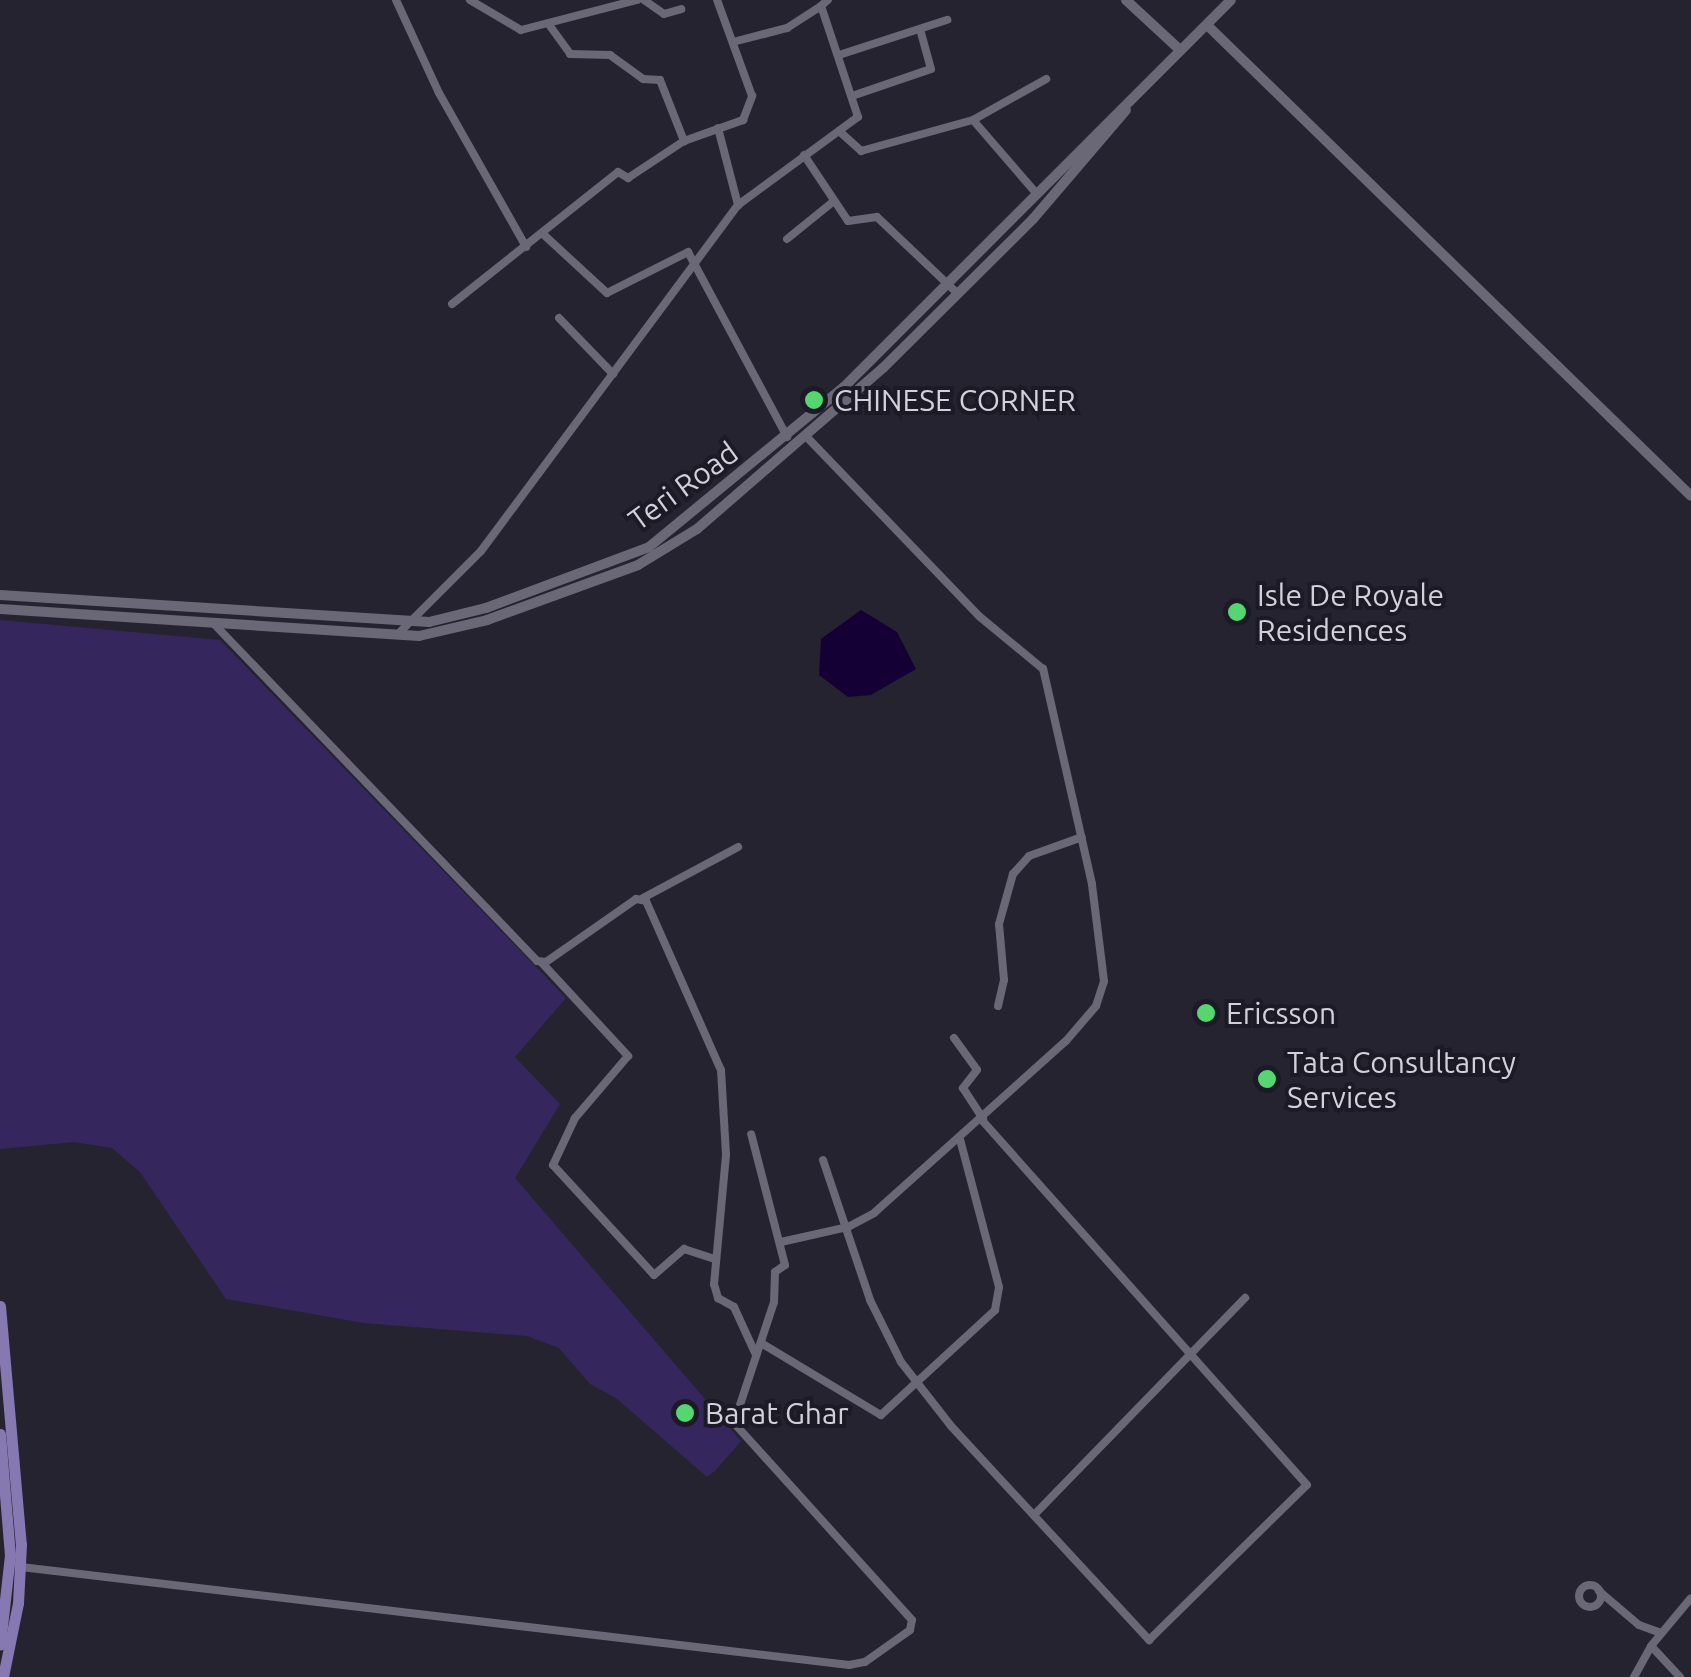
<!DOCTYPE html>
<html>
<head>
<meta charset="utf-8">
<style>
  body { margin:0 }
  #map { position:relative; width:1691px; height:1677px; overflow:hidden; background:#262330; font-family:Ubuntu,sans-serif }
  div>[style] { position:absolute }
  .green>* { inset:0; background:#36265e }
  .water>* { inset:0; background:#140035 }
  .street>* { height:8px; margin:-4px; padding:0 4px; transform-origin:4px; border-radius:4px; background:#6a6776 }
  .street>.ring { margin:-4px; padding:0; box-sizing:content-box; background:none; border:8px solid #6a6776; border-radius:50% }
  .secondary>* { height:10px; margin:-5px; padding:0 5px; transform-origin:5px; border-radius:5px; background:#6a6776 }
  .primary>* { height:11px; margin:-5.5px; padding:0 5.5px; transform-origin:5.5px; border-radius:5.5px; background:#8679b2 }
  .dots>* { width:28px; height:28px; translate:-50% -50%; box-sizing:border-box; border:5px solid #1c1a26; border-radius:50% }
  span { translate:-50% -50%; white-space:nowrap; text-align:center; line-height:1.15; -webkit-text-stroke:8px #1c1a26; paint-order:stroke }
  .poi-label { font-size:30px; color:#d2d0d9 }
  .left { translate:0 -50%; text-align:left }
  .street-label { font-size:30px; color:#d2d0d9 }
</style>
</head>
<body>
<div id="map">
  <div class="green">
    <div style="clip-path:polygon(0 620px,220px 640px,566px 998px,515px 1057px,560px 1104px,515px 1178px,741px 1441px,715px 1471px,707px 1477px,616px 1398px,590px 1384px,559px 1348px,527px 1336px,364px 1323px,226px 1299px,140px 1172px,112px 1148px,74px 1142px,0 1149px)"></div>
  </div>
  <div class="water">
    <div style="clip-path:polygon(861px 610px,897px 632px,916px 669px,871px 695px,848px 697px,819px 675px,821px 639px)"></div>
  </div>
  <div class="street">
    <div style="left:396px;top:0;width:102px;rotate:65.2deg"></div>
    <div style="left:439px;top:93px;width:177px;rotate:60.5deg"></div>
    <div style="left:470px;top:0;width:59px;rotate:30.5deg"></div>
    <div style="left:521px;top:30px;width:120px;rotate:-14.5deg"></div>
    <div style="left:644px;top:0;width:24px;rotate:35deg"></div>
    <div style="left:664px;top:14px;width:18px;rotate:-16deg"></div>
    <div style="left:550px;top:26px;width:34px;rotate:54deg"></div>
    <div style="left:570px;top:54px;width:40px;rotate:1.4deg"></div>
    <div style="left:610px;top:55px;width:41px;rotate:36deg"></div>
    <div style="left:643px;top:79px;width:17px;rotate:3deg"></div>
    <div style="left:660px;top:80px;width:66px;rotate:68.5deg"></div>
    <div style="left:733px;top:42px;width:56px;rotate:-14.5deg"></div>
    <div style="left:787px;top:28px;width:40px;rotate:-32.9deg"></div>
    <div style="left:839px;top:55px;width:114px;rotate:-18deg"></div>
    <div style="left:852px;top:96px;width:83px;rotate:-18.9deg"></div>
    <div style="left:931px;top:69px;width:41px;rotate:-105.4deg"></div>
    <div style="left:973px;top:120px;width:96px;rotate:49.2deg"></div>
    <div style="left:718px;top:128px;width:80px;rotate:75.4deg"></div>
    <div style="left:839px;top:131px;width:30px;rotate:42deg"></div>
    <div style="left:861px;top:151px;width:116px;rotate:-15.5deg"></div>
    <div style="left:973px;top:120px;width:84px;rotate:-29.3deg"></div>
    <div style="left:804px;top:155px;width:79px;rotate:56.3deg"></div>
    <div style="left:848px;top:221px;width:29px;rotate:-8deg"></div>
    <div style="left:877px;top:217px;width:112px;rotate:43.5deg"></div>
    <div style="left:543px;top:234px;width:87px;rotate:42.7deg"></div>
    <div style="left:607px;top:293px;width:91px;rotate:-26.8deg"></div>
    <div style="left:688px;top:252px;width:210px;rotate:61.8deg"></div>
    <div style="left:787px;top:239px;width:60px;rotate:-39deg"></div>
    <div style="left:452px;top:304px;width:212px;rotate:-38.5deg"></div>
    <div style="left:618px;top:172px;width:12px;rotate:31deg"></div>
    <div style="left:628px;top:178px;width:67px;rotate:-33.5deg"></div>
    <div style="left:684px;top:141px;width:63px;rotate:-19.6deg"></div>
    <div style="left:743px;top:120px;width:26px;rotate:-69deg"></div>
    <div style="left:752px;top:96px;width:102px;rotate:-110deg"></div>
    <div style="left:559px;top:318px;width:78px;rotate:46deg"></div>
    <div style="left:216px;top:626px;width:464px;rotate:46.2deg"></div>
    <div style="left:537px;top:961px;width:9px;rotate:6deg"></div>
    <div style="left:546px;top:962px;width:110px;rotate:-35deg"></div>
    <div style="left:636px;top:899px;width:10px;rotate:11deg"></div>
    <div style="left:646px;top:901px;width:185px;rotate:66.1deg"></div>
    <div style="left:721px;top:1070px;width:85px;rotate:86.6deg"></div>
    <div style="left:726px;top:1155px;width:130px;rotate:95.3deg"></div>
    <div style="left:714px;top:1284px;width:15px;rotate:74deg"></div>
    <div style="left:718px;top:1298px;width:18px;rotate:29deg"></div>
    <div style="left:734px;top:1307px;width:53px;rotate:65.4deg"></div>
    <div style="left:397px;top:635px;width:119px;rotate:-45deg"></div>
    <div style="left:481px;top:551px;width:431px;rotate:-53.4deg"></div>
    <div style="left:738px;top:205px;width:149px;rotate:-36.3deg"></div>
    <div style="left:858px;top:117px;width:117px;rotate:-108.4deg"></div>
    <div style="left:821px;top:6px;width:9px;rotate:-41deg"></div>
    <div style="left:643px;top:898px;width:108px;rotate:-28.2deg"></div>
    <div style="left:542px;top:963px;width:127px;rotate:47.2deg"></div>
    <div style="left:628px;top:1056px;width:82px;rotate:130.5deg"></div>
    <div style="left:575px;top:1118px;width:52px;rotate:115.1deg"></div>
    <div style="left:553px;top:1165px;width:149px;rotate:47.4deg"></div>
    <div style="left:654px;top:1275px;width:40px;rotate:-41deg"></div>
    <div style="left:684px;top:1249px;width:33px;rotate:18deg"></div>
    <div style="left:998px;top:1006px;width:27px;rotate:-77deg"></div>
    <div style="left:1004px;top:980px;width:56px;rotate:-95.1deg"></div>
    <div style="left:999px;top:924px;width:52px;rotate:-74.4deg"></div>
    <div style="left:1013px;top:874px;width:24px;rotate:-48deg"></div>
    <div style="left:1029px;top:856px;width:56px;rotate:-19.7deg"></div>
    <div style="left:954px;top:1038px;width:39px;rotate:54deg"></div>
    <div style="left:977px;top:1070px;width:23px;rotate:128deg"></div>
    <div style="left:963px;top:1088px;width:37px;rotate:57deg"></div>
    <div style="left:823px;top:1160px;width:148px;rotate:71.4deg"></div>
    <div style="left:870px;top:1300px;width:69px;rotate:63.4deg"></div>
    <div style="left:901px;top:1362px;width:81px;rotate:52deg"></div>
    <div style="left:951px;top:1426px;width:292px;rotate:47.2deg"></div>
    <div style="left:1149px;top:1640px;width:221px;rotate:-44.5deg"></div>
    <div style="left:1307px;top:1485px;width:489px;rotate:-131.7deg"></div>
    <div style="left:781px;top:1242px;width:69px;rotate:-12.6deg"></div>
    <div style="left:848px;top:1227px;width:30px;rotate:-28deg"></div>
    <div style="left:874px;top:1213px;width:258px;rotate:-41.9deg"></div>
    <div style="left:1066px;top:1041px;width:46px;rotate:-49.4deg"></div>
    <div style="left:1096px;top:1006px;width:26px;rotate:-72deg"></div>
    <div style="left:1104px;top:981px;width:98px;rotate:-97.1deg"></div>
    <div style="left:1092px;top:884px;width:221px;rotate:-102.8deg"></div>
    <div style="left:1043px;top:669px;width:83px;rotate:-140.4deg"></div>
    <div style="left:979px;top:616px;width:250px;rotate:-133.9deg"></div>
    <div style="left:761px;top:1343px;width:140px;rotate:31deg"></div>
    <div style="left:881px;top:1415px;width:155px;rotate:-42.6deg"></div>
    <div style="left:995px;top:1310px;width:23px;rotate:-80deg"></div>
    <div style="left:999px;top:1287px;width:153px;rotate:-104.8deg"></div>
    <div style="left:1034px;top:1515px;width:303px;rotate:-45.8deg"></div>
    <div style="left:21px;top:1567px;width:834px;rotate:6.75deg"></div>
    <div style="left:849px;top:1665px;width:16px;rotate:-11deg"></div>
    <div style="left:865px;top:1662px;width:55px;rotate:-35.4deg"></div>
    <div style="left:910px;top:1630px;width:10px;rotate:-79deg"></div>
    <div style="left:912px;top:1620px;width:266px;rotate:-132.1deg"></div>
    <div style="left:734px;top:1423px;width:127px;rotate:-71.7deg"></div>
    <div style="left:774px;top:1302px;width:30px;rotate:-88deg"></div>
    <div style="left:775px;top:1272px;width:12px;rotate:-35deg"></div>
    <div style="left:785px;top:1265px;width:135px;rotate:-104.5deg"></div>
    <div class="ring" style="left:1579px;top:1585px;width:14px;height:14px"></div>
    <div style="left:1599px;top:1591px;width:52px;rotate:40.4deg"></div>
    <div style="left:1639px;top:1625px;width:23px;rotate:20deg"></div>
    <div style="left:1634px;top:1677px;width:35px;rotate:-61deg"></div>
    <div style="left:1680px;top:1677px;width:42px;rotate:-133.1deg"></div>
    <div style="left:1651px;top:1646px;width:62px;rotate:-50.2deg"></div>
  </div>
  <div class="secondary">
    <div style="left:1126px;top:0;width:74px;rotate:42.8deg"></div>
    <div style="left:1207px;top:25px;width:675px;rotate:44.22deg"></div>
    <div style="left:0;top:595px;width:430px;rotate:3.6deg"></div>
    <div style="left:429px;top:622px;width:59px;rotate:-13.8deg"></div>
    <div style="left:486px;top:608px;width:174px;rotate:-20.5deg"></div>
    <div style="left:649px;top:547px;width:252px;rotate:-39.4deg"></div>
    <div style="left:844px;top:387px;width:547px;rotate:-45deg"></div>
    <div style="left:0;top:609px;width:420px;rotate:3.7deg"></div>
    <div style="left:419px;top:636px;width:70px;rotate:-13.2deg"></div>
    <div style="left:487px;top:620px;width:161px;rotate:-20deg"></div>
    <div style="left:638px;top:565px;width:69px;rotate:-31.4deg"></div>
    <div style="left:697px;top:529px;width:246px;rotate:-40.9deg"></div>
    <div style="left:883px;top:368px;width:211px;rotate:-44.8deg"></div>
    <div style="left:1033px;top:219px;width:143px;rotate:-49.5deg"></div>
  </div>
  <div class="primary">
    <div style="left:0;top:1306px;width:239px;rotate:85deg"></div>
    <div style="left:21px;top:1544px;width:59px;rotate:92.9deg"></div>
    <div style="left:18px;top:1603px;width:76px;rotate:101.5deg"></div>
    <div style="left:0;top:1434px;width:121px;rotate:85.3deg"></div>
    <div style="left:10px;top:1555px;width:90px;rotate:96.4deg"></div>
  </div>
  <div class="dots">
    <div style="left:814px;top:400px;background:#55d671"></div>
    <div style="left:1237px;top:612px;background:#55d671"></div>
    <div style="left:1206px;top:1013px;background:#55d671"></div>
    <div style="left:1267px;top:1079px;background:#55d671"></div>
    <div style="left:685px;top:1413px;background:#55d671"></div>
  </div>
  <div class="poi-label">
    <span class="left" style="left:834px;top:400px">CHINESE CORNER</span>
    <span class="left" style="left:1257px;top:612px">Isle De Royale<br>Residences</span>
    <span class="left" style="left:1226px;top:1013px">Ericsson</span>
    <span class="left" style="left:1287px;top:1079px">Tata Consultancy<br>Services</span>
    <span class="left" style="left:705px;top:1413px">Barat Ghar</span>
  </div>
  <div class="street-label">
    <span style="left:683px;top:486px;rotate:-36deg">Teri Road</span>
  </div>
</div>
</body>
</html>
